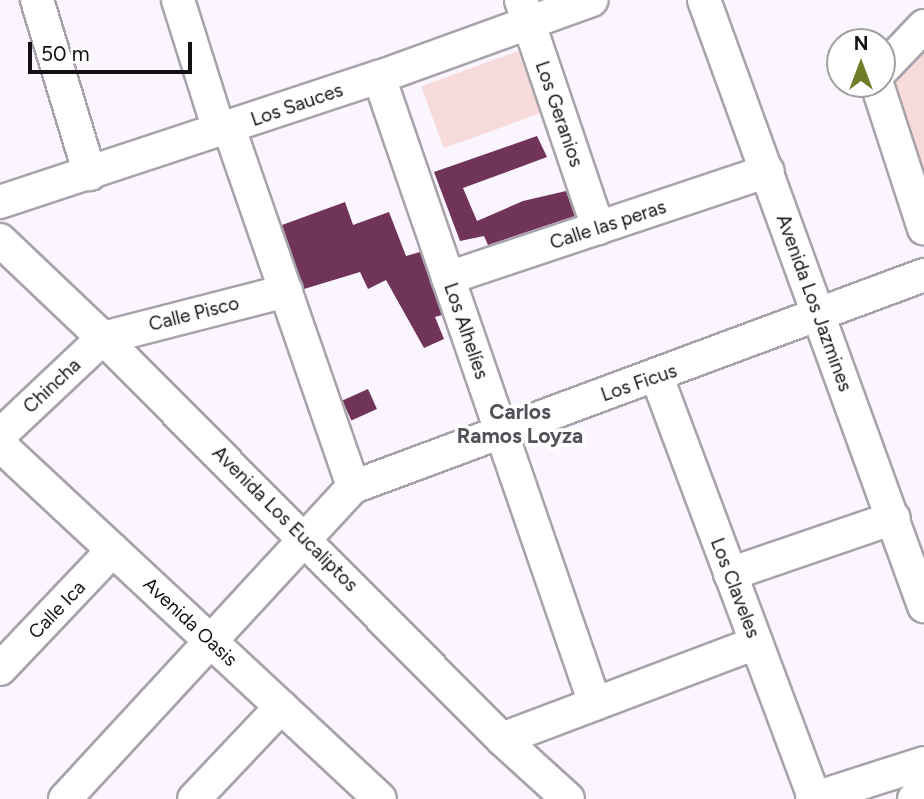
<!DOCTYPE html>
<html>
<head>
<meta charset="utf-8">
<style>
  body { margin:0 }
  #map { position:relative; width:924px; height:799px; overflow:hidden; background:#faf5fe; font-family:Figtree,sans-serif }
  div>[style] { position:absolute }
  .green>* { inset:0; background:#f7dbdb; transform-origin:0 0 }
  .building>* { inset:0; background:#6f3458; transform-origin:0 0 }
  .roads { filter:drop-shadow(2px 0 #a8a3ab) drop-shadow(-2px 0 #a8a3ab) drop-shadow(0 2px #a8a3ab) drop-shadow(0 -2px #a8a3ab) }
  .minor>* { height:32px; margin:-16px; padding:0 16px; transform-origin:16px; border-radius:16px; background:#fff }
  span { translate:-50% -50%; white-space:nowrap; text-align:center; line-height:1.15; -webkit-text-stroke:7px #fff; paint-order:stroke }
  .street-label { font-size:19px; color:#131114 }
  .neighbourhood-label { font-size:21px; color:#555158; font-weight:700 }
  .north { position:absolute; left:826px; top:28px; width:70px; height:70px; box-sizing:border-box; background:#fff; border:2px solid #a1a0a1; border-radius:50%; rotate:0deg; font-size:19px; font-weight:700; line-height:28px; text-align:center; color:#131114 }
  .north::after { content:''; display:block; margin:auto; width:24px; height:32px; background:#717c28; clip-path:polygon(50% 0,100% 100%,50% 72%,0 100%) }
  .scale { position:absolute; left:28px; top:42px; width:164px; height:32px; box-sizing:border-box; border:4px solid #131114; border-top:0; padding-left:9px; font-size:21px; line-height:24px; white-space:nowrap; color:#131114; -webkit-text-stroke:5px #fff; paint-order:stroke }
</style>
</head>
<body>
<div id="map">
  <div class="green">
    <div style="left:518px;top:51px;width:66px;height:103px;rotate:70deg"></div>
    <div style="clip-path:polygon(924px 52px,924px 181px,891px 86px)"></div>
  </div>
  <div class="building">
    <div style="clip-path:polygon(537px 136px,547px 157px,463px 188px,477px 221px,523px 201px,566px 191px,575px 216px,488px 245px,484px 236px,460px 241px,434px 172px)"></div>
    <div style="clip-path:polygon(345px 202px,353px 225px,389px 212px,406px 256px,420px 252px,442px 315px,435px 317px,444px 339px,424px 348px,386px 280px,368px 289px,360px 272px,304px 289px,282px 225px)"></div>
    <div style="left:368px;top:389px;width:22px;height:28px;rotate:66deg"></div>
  </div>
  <div class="roads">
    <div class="minor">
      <div style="left:37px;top:0;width:182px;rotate:73.1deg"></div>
      <div style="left:178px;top:0;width:136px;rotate:72.5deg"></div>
      <div style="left:521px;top:0;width:241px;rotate:71.3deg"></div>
      <div style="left:704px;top:0;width:645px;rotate:70.05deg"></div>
      <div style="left:882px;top:70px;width:61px;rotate:-46.3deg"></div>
      <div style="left:379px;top:77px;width:663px;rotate:70.99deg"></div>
      <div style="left:877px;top:84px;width:152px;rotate:72deg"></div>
      <div style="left:229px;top:128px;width:380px;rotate:70.9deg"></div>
      <div style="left:0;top:202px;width:399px;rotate:-18.3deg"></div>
      <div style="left:379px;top:77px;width:226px;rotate:-19.9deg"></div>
      <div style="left:0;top:240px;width:142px;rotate:43.6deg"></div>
      <div style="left:103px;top:338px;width:566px;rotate:45.14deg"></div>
      <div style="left:502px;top:739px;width:89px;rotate:42.3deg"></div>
      <div style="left:448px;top:278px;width:337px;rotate:-18.5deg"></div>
      <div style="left:657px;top:377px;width:449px;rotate:69.5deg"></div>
      <div style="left:0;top:435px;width:141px;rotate:-43.3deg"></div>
      <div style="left:103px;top:338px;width:189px;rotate:-14.4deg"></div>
      <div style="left:0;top:445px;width:519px;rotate:42.97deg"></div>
      <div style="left:730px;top:574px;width:173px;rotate:-18.9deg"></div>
      <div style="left:0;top:669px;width:164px;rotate:-46.5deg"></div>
      <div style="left:502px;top:739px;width:272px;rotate:-20.7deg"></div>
      <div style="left:65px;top:799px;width:425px;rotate:-47.3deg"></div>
      <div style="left:353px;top:487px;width:609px;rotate:-20.37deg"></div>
      <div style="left:194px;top:799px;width:127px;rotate:-46.6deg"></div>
      <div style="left:812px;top:799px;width:118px;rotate:-17.8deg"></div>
      <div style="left:914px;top:799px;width:14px;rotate:-45deg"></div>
    </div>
  </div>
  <div class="street-label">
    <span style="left:297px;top:105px;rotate:-19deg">Los Sauces</span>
    <span style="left:559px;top:114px;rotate:71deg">Los Geranios</span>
    <span style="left:608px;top:225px;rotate:-18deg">Calle las peras</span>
    <span style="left:814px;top:303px;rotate:70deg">Avenida Los Jazmines</span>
    <span style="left:194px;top:314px;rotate:-14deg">Calle Pisco</span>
    <span style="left:466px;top:331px;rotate:71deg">Los Alhelíes</span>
    <span style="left:639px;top:383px;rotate:-19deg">Los Ficus</span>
    <span style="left:52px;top:386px;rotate:-43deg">Chincha</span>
    <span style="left:285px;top:519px;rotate:45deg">Avenida Los Eucaliptos</span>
    <span style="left:735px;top:588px;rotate:69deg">Los Claveles</span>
    <span style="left:57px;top:610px;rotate:-46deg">Calle Ica</span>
    <span style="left:190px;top:622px;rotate:43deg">Avenida Oasis</span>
  </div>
  <div class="neighbourhood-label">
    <span style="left:520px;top:424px">Carlos<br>Ramos Loyza</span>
  </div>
  <div class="north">N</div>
  <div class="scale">50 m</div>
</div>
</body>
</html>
